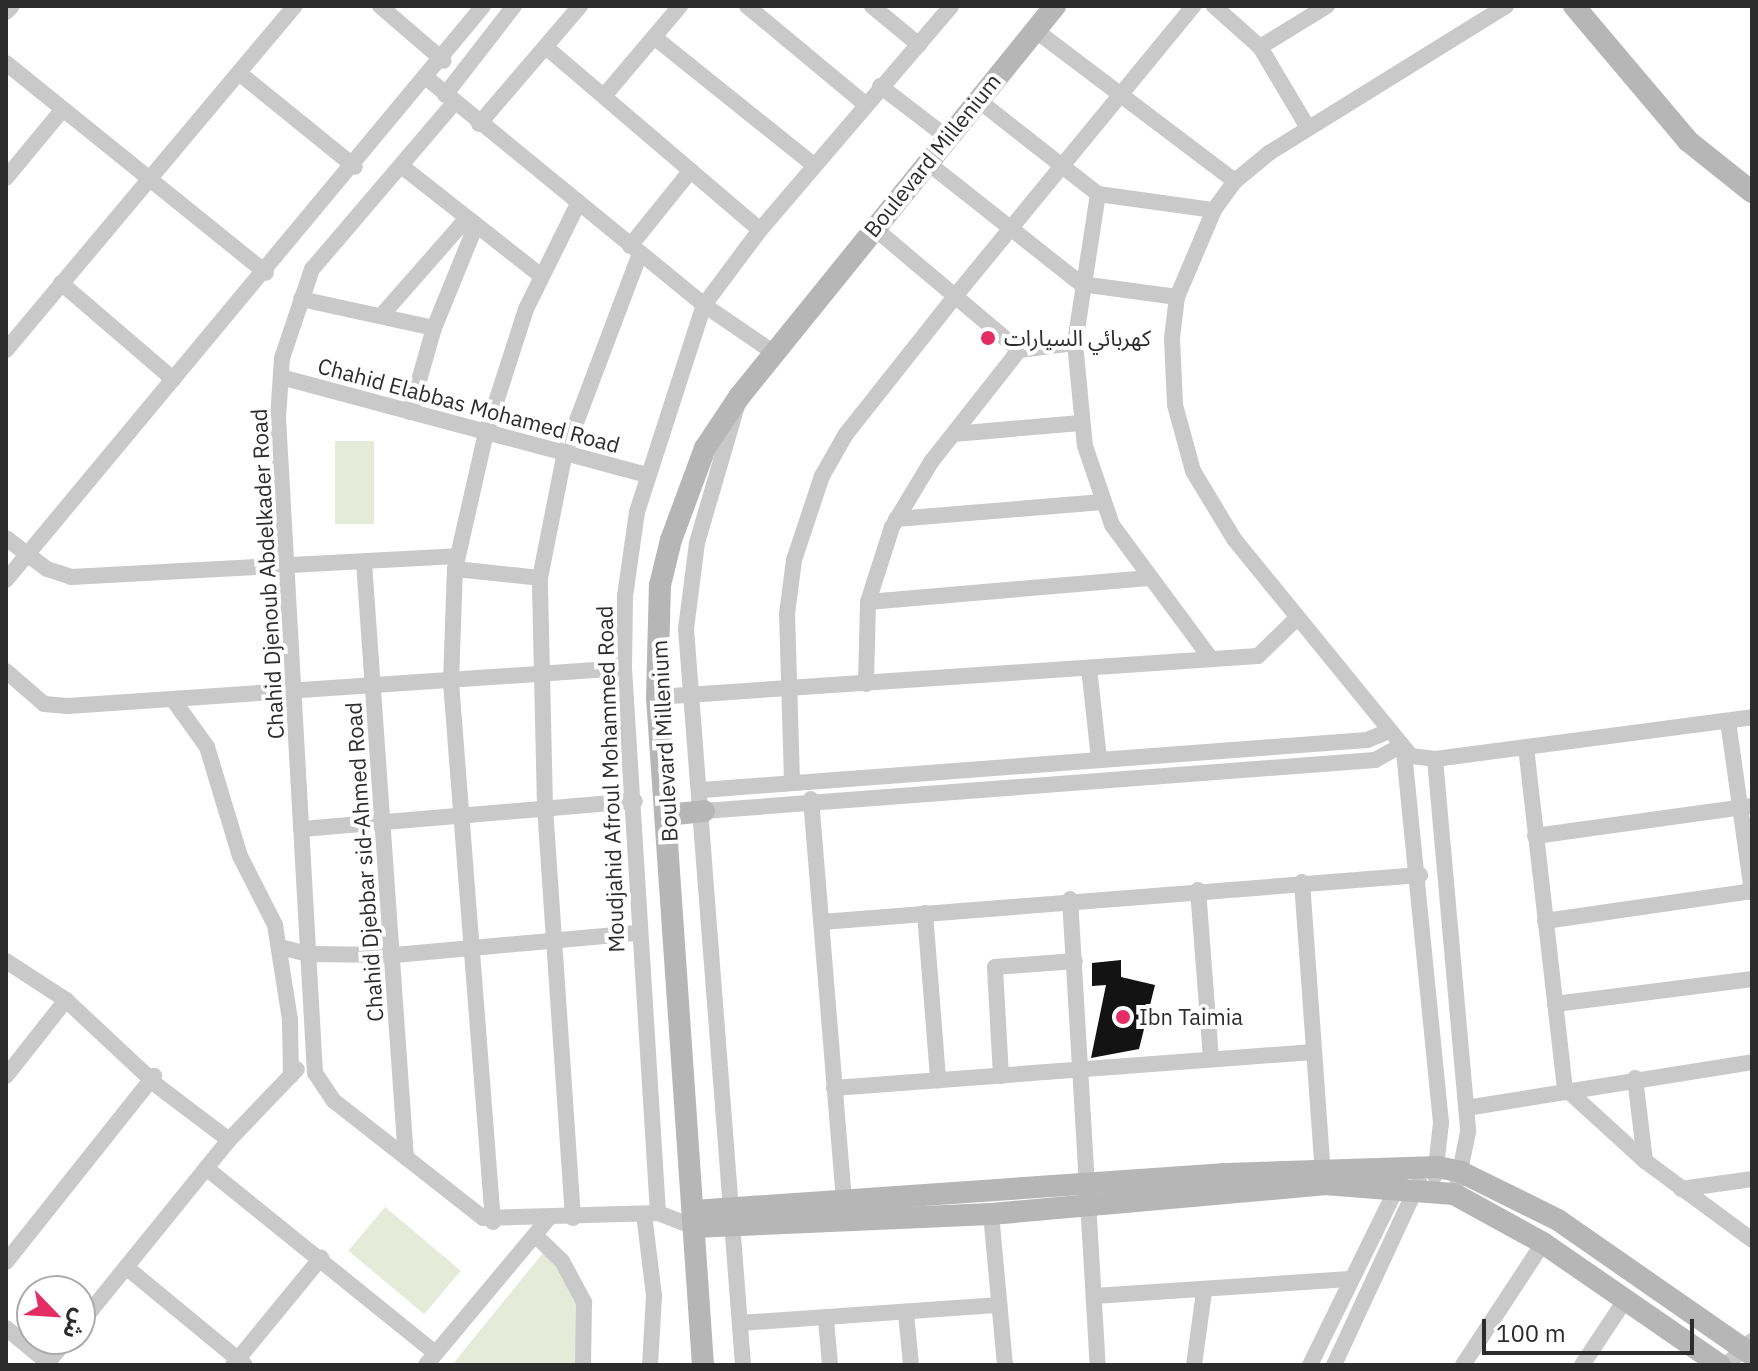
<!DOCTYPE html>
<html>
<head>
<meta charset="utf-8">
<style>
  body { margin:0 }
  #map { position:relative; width:1758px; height:1371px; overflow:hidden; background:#fff; font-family:"IBM Plex Sans","Noto Sans Arabic",sans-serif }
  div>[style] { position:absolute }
  .green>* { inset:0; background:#e6ead9; transform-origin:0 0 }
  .building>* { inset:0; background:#131313 }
  .street>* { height:16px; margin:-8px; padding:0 8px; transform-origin:8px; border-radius:8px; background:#c9c9c9 }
  .secondary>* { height:22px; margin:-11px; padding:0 11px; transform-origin:11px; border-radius:11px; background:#b6b6b6 }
  .dots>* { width:22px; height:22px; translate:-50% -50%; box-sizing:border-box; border:4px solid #fff; border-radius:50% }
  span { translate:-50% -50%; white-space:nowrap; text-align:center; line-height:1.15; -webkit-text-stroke:8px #fff; paint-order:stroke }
  .street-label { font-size:22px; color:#2c2c2c }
  .poi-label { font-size:22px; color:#2c2c2c }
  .left { translate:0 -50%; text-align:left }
  .frame { position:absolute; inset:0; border:8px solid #2c2c2c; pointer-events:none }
  .north { position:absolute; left:16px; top:1275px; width:80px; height:80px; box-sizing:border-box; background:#fff; border:2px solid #ababab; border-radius:50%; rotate:115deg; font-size:22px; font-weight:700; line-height:32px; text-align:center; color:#2c2c2c }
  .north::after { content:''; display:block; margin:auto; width:28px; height:36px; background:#e42d64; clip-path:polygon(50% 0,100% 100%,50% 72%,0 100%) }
  .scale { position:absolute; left:1482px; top:1319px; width:212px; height:36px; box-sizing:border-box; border:4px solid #2c2c2c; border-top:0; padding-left:10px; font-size:24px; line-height:28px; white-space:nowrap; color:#2c2c2c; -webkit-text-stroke:6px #fff; paint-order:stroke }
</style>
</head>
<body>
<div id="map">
  <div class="green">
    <div style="left:335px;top:441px;width:39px;height:83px"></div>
    <div style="left:385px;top:1207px;width:99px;height:57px;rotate:40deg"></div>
    <div style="clip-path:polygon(547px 1248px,581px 1304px,580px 1365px,452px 1365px)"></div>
  </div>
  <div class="building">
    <div style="clip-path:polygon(1121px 960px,1121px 977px,1155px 985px,1139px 1049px,1091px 1058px,1106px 985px,1092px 986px,1092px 963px)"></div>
  </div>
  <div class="street">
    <div style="left:380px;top:6px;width:84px;rotate:40.7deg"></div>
    <div style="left:747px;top:6px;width:153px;rotate:39.7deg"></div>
    <div style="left:872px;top:6px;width:61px;rotate:39.7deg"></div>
    <div style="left:1214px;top:6px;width:62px;rotate:41.7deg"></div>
    <div style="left:1260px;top:47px;width:94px;rotate:59.3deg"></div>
    <div style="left:1506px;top:6px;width:279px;rotate:148.2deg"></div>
    <div style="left:1269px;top:153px;width:44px;rotate:140.5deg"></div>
    <div style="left:1235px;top:181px;width:36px;rotate:126deg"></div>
    <div style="left:1214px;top:210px;width:95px;rotate:113deg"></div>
    <div style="left:1177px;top:297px;width:41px;rotate:97deg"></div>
    <div style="left:1172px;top:338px;width:67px;rotate:87.4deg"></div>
    <div style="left:1175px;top:405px;width:68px;rotate:74.7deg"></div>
    <div style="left:1193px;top:471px;width:79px;rotate:58.9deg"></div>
    <div style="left:1234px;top:539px;width:280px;rotate:50.8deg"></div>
    <div style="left:1411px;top:756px;width:24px;rotate:7deg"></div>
    <div style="left:1435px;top:759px;width:320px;rotate:-7.5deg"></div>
    <div style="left:6px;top:12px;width:8px;rotate:-45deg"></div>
    <div style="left:1035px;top:30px;width:251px;rotate:37.1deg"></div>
    <div style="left:654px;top:37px;width:205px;rotate:38.7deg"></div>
    <div style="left:1260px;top:47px;width:79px;rotate:-31.5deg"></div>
    <div style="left:547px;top:48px;width:280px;rotate:40.5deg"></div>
    <div style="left:6px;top:63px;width:334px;rotate:38.9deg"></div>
    <div style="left:239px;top:73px;width:149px;rotate:39deg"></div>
    <div style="left:428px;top:79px;width:357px;rotate:39.3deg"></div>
    <div style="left:704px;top:305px;width:83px;rotate:34.3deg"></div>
    <div style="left:880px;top:86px;width:86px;rotate:37.4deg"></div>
    <div style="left:445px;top:95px;width:113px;rotate:-52.2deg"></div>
    <div style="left:604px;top:96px;width:118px;rotate:-49.8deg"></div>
    <div style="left:978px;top:100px;width:152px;rotate:38.1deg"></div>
    <div style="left:1098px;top:194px;width:117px;rotate:7.9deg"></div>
    <div style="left:454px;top:103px;width:218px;rotate:130.5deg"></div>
    <div style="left:312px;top:269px;width:94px;rotate:108.6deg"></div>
    <div style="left:282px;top:358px;width:60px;rotate:93.8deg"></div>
    <div style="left:278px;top:418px;width:656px;rotate:86.77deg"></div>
    <div style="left:315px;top:1073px;width:34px;rotate:56deg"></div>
    <div style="left:334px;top:1101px;width:189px;rotate:38.1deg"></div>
    <div style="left:483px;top:1218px;width:175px;rotate:-1.6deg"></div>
    <div style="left:658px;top:1213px;width:39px;rotate:21deg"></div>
    <div style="left:479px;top:124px;width:155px;rotate:-49.4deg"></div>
    <div style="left:928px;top:163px;width:195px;rotate:38.3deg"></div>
    <div style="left:1081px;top:284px;width:97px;rotate:7.7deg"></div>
    <div style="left:404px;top:168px;width:173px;rotate:38.2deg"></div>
    <div style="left:6px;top:178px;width:89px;rotate:-50.4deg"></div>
    <div style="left:1098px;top:194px;width:151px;rotate:98.8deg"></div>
    <div style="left:1075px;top:343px;width:103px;rotate:84.5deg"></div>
    <div style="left:1085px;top:446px;width:83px;rotate:71.1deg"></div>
    <div style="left:1112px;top:525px;width:167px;rotate:53.5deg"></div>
    <div style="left:630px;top:246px;width:97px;rotate:-51.2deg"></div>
    <div style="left:61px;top:283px;width:148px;rotate:40.6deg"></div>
    <div style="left:301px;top:299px;width:136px;rotate:12.3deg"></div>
    <div style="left:381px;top:316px;width:130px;rotate:-48.7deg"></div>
    <div style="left:6px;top:350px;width:449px;rotate:-50deg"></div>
    <div style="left:1019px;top:350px;width:56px;rotate:-7.1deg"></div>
    <div style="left:281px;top:377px;width:378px;rotate:15deg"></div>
    <div style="left:737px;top:406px;width:143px;rotate:106.3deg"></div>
    <div style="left:697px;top:543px;width:87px;rotate:97.3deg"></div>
    <div style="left:686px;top:629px;width:738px;rotate:85.57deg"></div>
    <div style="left:410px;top:412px;width:87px;rotate:-74.1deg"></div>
    <div style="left:434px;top:328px;width:111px;rotate:-67.8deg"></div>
    <div style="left:954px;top:434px;width:127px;rotate:-5deg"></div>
    <div style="left:896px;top:519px;width:207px;rotate:-4.7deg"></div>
    <div style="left:6px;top:538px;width:51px;rotate:37.1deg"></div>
    <div style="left:47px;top:569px;width:25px;rotate:18deg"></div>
    <div style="left:71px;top:577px;width:386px;rotate:-3.1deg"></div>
    <div style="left:364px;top:562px;width:597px;rotate:85.97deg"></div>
    <div style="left:455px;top:569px;width:85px;rotate:6deg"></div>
    <div style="left:6px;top:580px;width:746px;rotate:-50.27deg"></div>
    <div style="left:868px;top:602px;width:279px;rotate:-4.9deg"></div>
    <div style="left:1089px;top:668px;width:92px;rotate:83.7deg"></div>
    <div style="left:6px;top:671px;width:50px;rotate:41deg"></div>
    <div style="left:44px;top:704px;width:24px;rotate:5deg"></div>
    <div style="left:68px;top:706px;width:557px;rotate:-3.91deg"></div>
    <div style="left:866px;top:684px;width:82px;rotate:-88.6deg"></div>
    <div style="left:868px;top:602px;width:79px;rotate:-72.3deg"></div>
    <div style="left:892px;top:527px;width:76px;rotate:-59deg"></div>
    <div style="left:931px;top:462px;width:142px;rotate:-51.8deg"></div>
    <div style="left:1019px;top:350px;width:191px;rotate:-139.9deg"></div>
    <div style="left:657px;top:697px;width:602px;rotate:-3.9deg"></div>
    <div style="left:1258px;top:656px;width:53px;rotate:-44.2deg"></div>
    <div style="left:174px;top:701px;width:57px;rotate:54.3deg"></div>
    <div style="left:207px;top:747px;width:114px;rotate:73.2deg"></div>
    <div style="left:240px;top:856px;width:77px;rotate:63.1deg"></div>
    <div style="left:275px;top:925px;width:96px;rotate:81deg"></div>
    <div style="left:290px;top:1020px;width:56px;rotate:89deg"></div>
    <div style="left:1728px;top:721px;width:173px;rotate:82deg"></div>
    <div style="left:1526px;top:747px;width:343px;rotate:83.5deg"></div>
    <div style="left:1565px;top:1088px;width:108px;rotate:42.4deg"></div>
    <div style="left:1645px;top:1161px;width:133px;rotate:36.4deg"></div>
    <div style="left:1404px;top:752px;width:373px;rotate:84.3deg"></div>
    <div style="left:1441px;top:1123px;width:53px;rotate:96.5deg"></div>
    <div style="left:1435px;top:759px;width:374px;rotate:84.9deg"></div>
    <div style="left:1468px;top:1132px;width:50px;rotate:101.5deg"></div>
    <div style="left:792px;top:781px;width:167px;rotate:-91.7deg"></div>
    <div style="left:787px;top:614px;width:54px;rotate:-82.6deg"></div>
    <div style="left:794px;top:560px;width:89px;rotate:-71.6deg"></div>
    <div style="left:822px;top:476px;width:48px;rotate:-60.3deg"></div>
    <div style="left:846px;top:434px;width:177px;rotate:-51.6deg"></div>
    <div style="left:956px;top:295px;width:374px;rotate:-50.6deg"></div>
    <div style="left:702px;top:790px;width:667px;rotate:-4.3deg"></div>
    <div style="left:1367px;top:740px;width:22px;rotate:-22deg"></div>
    <div style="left:811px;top:799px;width:414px;rotate:85.3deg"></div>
    <div style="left:704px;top:811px;width:673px;rotate:-4.35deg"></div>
    <div style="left:1375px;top:760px;width:26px;rotate:-29deg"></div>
    <div style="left:302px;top:829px;width:334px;rotate:-4.8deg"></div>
    <div style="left:1535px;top:836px;width:219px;rotate:-7.9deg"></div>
    <div style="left:1302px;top:882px;width:297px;rotate:85.9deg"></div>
    <div style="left:1198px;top:890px;width:170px;rotate:85.6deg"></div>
    <div style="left:1070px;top:899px;width:467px;rotate:86.6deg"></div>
    <div style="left:925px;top:913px;width:168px;rotate:85.5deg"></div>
    <div style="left:1545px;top:921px;width:209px;rotate:-8.2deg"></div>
    <div style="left:822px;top:922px;width:600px;rotate:-4.49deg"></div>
    <div style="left:280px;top:947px;width:29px;rotate:14deg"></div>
    <div style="left:308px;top:954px;width:87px;rotate:0.7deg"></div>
    <div style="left:395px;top:955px;width:243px;rotate:-5.2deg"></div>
    <div style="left:6px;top:961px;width:72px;rotate:33deg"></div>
    <div style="left:66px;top:1000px;width:127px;rotate:43.1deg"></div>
    <div style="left:159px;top:1087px;width:88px;rotate:37.1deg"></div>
    <div style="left:1555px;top:1004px;width:199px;rotate:-7.2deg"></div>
    <div style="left:6px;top:1076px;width:97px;rotate:-51.7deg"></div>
    <div style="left:1001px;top:1076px;width:109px;rotate:-93.2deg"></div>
    <div style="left:995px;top:967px;width:80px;rotate:-4.3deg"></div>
    <div style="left:1635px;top:1078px;width:84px;rotate:83.1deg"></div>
    <div style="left:834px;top:1088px;width:481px;rotate:-4.3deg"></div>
    <div style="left:1466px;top:1108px;width:290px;rotate:-9.1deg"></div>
    <div style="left:206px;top:1168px;width:294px;rotate:38.9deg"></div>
    <div style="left:1681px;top:1189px;width:72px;rotate:-8deg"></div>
    <div style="left:658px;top:1213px;width:546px;rotate:-93.57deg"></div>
    <div style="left:624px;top:668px;width:72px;rotate:-89.2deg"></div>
    <div style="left:625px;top:596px;width:85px;rotate:-81.9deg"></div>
    <div style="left:637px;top:512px;width:218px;rotate:-72.1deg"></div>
    <div style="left:704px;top:305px;width:94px;rotate:-53.3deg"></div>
    <div style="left:760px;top:230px;width:294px;rotate:-49.5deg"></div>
    <div style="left:644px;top:1214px;width:83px;rotate:83deg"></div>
    <div style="left:654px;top:1296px;width:69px;rotate:93.3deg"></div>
    <div style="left:991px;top:1214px;width:152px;rotate:84.7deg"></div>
    <div style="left:573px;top:1218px;width:412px;rotate:-93.9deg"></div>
    <div style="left:545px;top:807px;width:229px;rotate:-91.3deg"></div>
    <div style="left:540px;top:578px;width:128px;rotate:-78.8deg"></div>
    <div style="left:565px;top:452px;width:212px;rotate:-69.3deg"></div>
    <div style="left:493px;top:1222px;width:542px;rotate:-94.45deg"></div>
    <div style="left:451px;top:682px;width:113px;rotate:-88deg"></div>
    <div style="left:455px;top:569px;width:139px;rotate:-77.2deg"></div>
    <div style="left:486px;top:433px;width:130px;rotate:-72.1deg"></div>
    <div style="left:526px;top:309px;width:117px;rotate:-63.7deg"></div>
    <div style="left:535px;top:1235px;width:37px;rotate:44deg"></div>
    <div style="left:562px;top:1261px;width:47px;rotate:61.8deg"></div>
    <div style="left:584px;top:1302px;width:63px;rotate:90.9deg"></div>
    <div style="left:6px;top:1262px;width:238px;rotate:-51.5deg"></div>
    <div style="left:126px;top:1267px;width:154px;rotate:39.5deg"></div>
    <div style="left:1094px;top:1296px;width:256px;rotate:-3.8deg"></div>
    <div style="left:906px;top:1313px;width:52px;rotate:84.5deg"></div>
    <div style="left:826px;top:1320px;width:45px;rotate:84.9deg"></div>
    <div style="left:740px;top:1323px;width:260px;rotate:-4deg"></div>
    <div style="left:80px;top:1324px;width:237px;rotate:-51deg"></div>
    <div style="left:229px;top:1140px;width:98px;rotate:-46.2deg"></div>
    <div style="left:6px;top:1328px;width:55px;rotate:39.8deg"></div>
    <div style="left:46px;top:1365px;width:33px;rotate:-51deg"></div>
    <div style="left:233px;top:1365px;width:139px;rotate:-50.6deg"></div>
    <div style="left:426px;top:1365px;width:190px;rotate:-50.1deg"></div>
    <div style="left:1194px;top:1365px;width:74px;rotate:-82.2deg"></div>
    <div style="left:1310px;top:1365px;width:205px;rotate:-63.9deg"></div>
    <div style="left:1334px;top:1365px;width:202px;rotate:-65.1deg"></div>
    <div style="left:1463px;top:1365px;width:146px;rotate:-56.7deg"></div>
    <div style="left:1582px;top:1365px;width:74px;rotate:-56.5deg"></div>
    <div style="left:1726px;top:1365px;width:35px;rotate:-43deg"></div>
  </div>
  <div class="secondary">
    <div style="left:1574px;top:6px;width:177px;rotate:49.8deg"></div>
    <div style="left:1688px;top:141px;width:82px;rotate:38.6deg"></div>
    <div style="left:667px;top:815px;width:37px;rotate:-6deg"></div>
    <div style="left:694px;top:1211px;width:533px;rotate:-3.98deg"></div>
    <div style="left:1226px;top:1174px;width:212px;rotate:-1.9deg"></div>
    <div style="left:1438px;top:1167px;width:24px;rotate:12deg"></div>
    <div style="left:1461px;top:1172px;width:108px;rotate:26.3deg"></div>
    <div style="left:1558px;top:1220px;width:236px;rotate:34.8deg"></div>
    <div style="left:694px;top:1227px;width:297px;rotate:-2.5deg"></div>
    <div style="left:991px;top:1214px;width:334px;rotate:-5.1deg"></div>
    <div style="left:1324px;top:1184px;width:130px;rotate:4.4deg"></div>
    <div style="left:1454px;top:1194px;width:102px;rotate:28.8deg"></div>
    <div style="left:1543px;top:1243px;width:215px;rotate:34.6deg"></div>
    <div style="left:703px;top:1365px;width:670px;rotate:-93.94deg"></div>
    <div style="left:657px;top:697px;width:112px;rotate:-88.5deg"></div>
    <div style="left:660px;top:585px;width:46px;rotate:-76.3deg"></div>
    <div style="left:671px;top:540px;width:98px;rotate:-69.7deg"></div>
    <div style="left:705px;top:448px;width:61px;rotate:-56.3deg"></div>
    <div style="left:739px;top:397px;width:503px;rotate:-51.06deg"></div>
  </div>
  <div class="dots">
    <div style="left:988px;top:338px;background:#e42d64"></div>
    <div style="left:1123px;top:1017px;background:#e42d64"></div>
  </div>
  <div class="street-label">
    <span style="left:932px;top:155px;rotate:-51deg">Boulevard Millenium</span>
    <span style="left:469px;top:405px;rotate:15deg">Chahid Elabbas Mohamed Road</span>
    <span style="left:267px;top:574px;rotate:-93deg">Chahid Djenoub Abdelkader Road</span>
    <span style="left:664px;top:741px;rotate:-93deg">Boulevard Millenium</span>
    <span style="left:610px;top:779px;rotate:-92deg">Moudjahid Afroul Mohammed Road</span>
    <span style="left:364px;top:862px;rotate:-94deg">Chahid Djebbar sid-Ahmed Road</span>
  </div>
  <div class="poi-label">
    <span class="left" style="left:1004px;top:338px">كهربائي السيارات</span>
    <span class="left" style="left:1139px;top:1017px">Ibn Taimia</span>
  </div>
  <div class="frame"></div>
  <div class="north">ش</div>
  <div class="scale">100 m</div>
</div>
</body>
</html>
